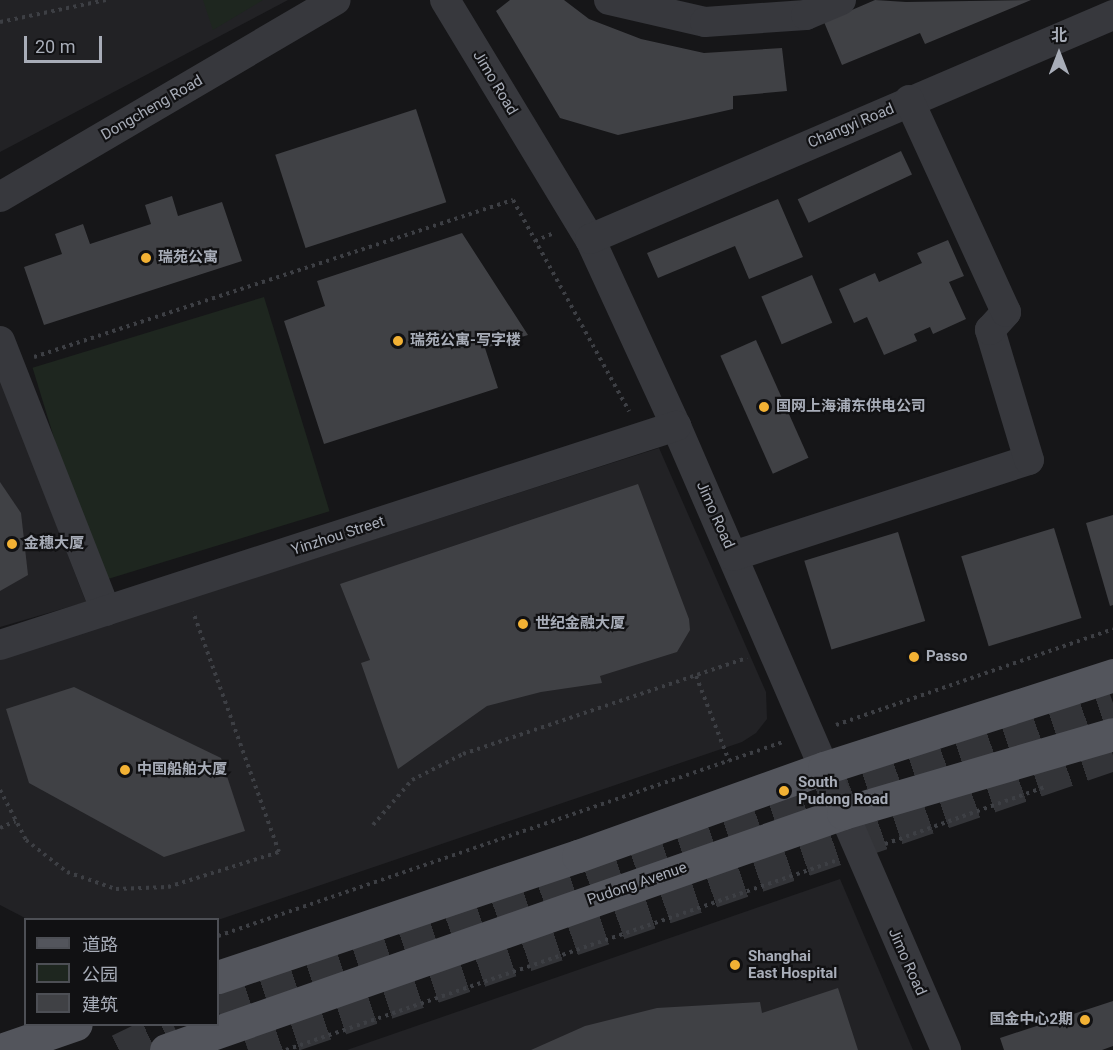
<!DOCTYPE html>
<html>
<head>
<meta charset="utf-8">
<style>
  body { margin:0 }
  #map { position:relative; width:1113px; height:1050px; overflow:hidden; background:#161618; font-family:Roboto,"Noto Sans SC",sans-serif }
  div>[style] { position:absolute }
  .built>* { inset:0; background:#222225 }
  .green>* { inset:0; background:#1e261f; transform-origin:0 0 }
  .building>* { inset:0; background:#404145; transform-origin:0 0 }
  .major-tunnel>* { height:33px; margin-top:-16.5px; transform-origin:0; background:repeating-linear-gradient(90deg,#333438 0 33px,transparent 0 49px) }
  .path>* { height:4px; margin-top:-2px; transform-origin:0; background:repeating-linear-gradient(90deg,#3d3f44 0 3px,transparent 0 7.5px) }
  .minor>* { height:30px; margin:-15px; padding:0 15px; transform-origin:15px; border-radius:15px; background:#37383d }
  .major>* { height:33px; margin:-16.5px; padding:0 16.5px; transform-origin:16.5px; border-radius:16.5px; background:#53555c }
  .dots>* { width:16px; height:16px; translate:-50% -50%; box-sizing:border-box; border:3px solid #111113; border-radius:50% }
  span { translate:-50% -50%; white-space:nowrap; text-align:center; line-height:1.15; -webkit-text-stroke:4.5px #111113; paint-order:stroke }
  .street-label { font-size:15px; color:#a8adb8 }
  .poi-label { font-size:15px; color:#a8adb8; font-weight:700 }
  .left { translate:0 -50%; text-align:left }
  .right { translate:-100% -50%; text-align:right }
  .legend { position:absolute; left:24px; top:918px; width:195px; height:108px; box-sizing:border-box; background:#111113; border:2px solid #4d4f55; margin:0; padding:8px 10px; list-style:none; font-size:18px; color:#a8adb8 }
  .legend li { display:flex; align-items:center; gap:12px; height:30px }
  .legend b { width:30px; border:2px solid #4d4f55 }
  .north { position:absolute; left:1029px; top:24px; width:60px; height:60px; -webkit-text-stroke:4px #111113; paint-order:stroke; rotate:0deg; font-size:16px; font-weight:700; line-height:24px; text-align:center; color:#a8adb8 }
  .north::after { content:''; display:block; margin:auto; width:21px; height:27px; background:#a8adb8; clip-path:polygon(50% 0,100% 100%,50% 72%,0 100%) }
  .scale { position:absolute; left:24px; top:36px; width:78px; height:27px; box-sizing:border-box; border:3px solid #a8adb8; border-top:0; padding-left:8px; font-size:18px; line-height:21px; white-space:nowrap; color:#a8adb8; -webkit-text-stroke:4px #111113; paint-order:stroke }
</style>
</head>
<body>
<div id="map">
  <div class="built">
    <div style="clip-path:polygon(0 0,288px 0,0 152px)"></div>
    <div style="clip-path:polygon(0 378px,86px 602px,0 627px)"></div>
    <div style="clip-path:polygon(659px 448px,766px 692px,767px 719px,756px 733px,742px 742px,218px 920px,27px 919px,0 905px,0 659px)"></div>
    <div style="clip-path:polygon(840px 879px,913px 1050px,347px 1050px)"></div>
  </div>
  <div class="green">
    <div style="clip-path:polygon(203px 0,263px 0,213px 30px)"></div>
    <div style="left:264px;top:297px;width:224px;height:242px;rotate:73deg"></div>
  </div>
  <div class="building">
    <div style="clip-path:polygon(510px 0,564px 0,589px 19px,641px 39px,704px 53px,782px 48px,787px 91px,733px 96px,733px 109px,618px 135px,560px 118px,496px 11px)"></div>
    <div style="clip-path:polygon(875px 0,906px 2px,1031px 0,925px 44px,920px 33px,842px 65px,824px 22px)"></div>
    <div style="left:416px;top:109px;width:98px;height:148px;rotate:72deg"></div>
    <div style="left:901px;top:151px;width:26px;height:114px;rotate:65deg"></div>
    <div style="clip-path:polygon(172px 196px,178px 216px,222px 202px,242px 261px,44px 325px,24px 267px,62px 254px,55px 234px,83px 224px,90px 244px,151px 224px,145px 205px)"></div>
    <div style="clip-path:polygon(778px 199px,803px 257px,749px 279px,735px 246px,658px 278px,647px 253px)"></div>
    <div style="clip-path:polygon(462px 233px,528px 335px,485px 348px,498px 388px,324px 444px,284px 321px,325px 306px,317px 281px)"></div>
    <div style="clip-path:polygon(948px 240px,964px 276px,949px 282px,966px 319px,933px 334px,930px 327px,914px 334px,917px 341px,884px 355px,867px 317px,854px 323px,839px 289px,875px 273px,879px 282px,922px 263px,917px 253px)"></div>
    <div style="left:812px;top:275px;width:52px;height:55px;rotate:67deg"></div>
    <div style="left:756px;top:340px;width:129px;height:39px;rotate:66deg"></div>
    <div style="clip-path:polygon(0 482px,21px 513px,28px 575px,0 591px)"></div>
    <div style="clip-path:polygon(638px 484px,689px 619px,690px 630px,677px 652px,600px 676px,602px 683px,541px 692px,487px 706px,398px 769px,361px 663px,370px 660px,340px 584px)"></div>
    <div style="clip-path:polygon(1113px 515px,1113px 605px,1110px 606px,1086px 523px)"></div>
    <div style="left:1054px;top:528px;width:94px;height:97px;rotate:73deg"></div>
    <div style="left:898px;top:532px;width:93px;height:98px;rotate:73deg"></div>
    <div style="clip-path:polygon(74px 687px,221px 758px,245px 831px,164px 857px,29px 783px,6px 709px)"></div>
    <div style="clip-path:polygon(838px 988px,858px 1050px,531px 1050px,585px 1026px,657px 1008px,760px 1002px,762px 1013px)"></div>
    <div style="clip-path:polygon(1113px 1001px,1113px 1046px,1102px 1050px,1004px 1050px,1000px 1038px)"></div>
  </div>
  <div class="major-tunnel">
    <div style="left:218px;top:1009px;width:946px;rotate:-18.88deg"></div>
    <div style="left:119px;top:1050px;width:60px;rotate:-25.7deg"></div>
    <div style="left:248px;top:1050px;width:914px;rotate:-18.89deg"></div>
  </div>
  <div class="path">
    <div style="left:0;top:22px;width:108px;rotate:-11.7deg"></div>
    <div style="left:535px;top:241px;width:21px;rotate:-23deg"></div>
    <div style="left:34px;top:357px;width:504px;rotate:-18.15deg"></div>
    <div style="left:513px;top:200px;width:241px;rotate:61.2deg"></div>
    <div style="left:696px;top:676px;width:91px;rotate:68.8deg"></div>
    <div style="left:836px;top:725px;width:293px;rotate:-19.1deg"></div>
    <div style="left:0;top:790px;width:56px;rotate:62.5deg"></div>
    <div style="left:26px;top:840px;width:52px;rotate:38deg"></div>
    <div style="left:67px;top:872px;width:52px;rotate:19.1deg"></div>
    <div style="left:116px;top:889px;width:52px;rotate:-2.2deg"></div>
    <div style="left:168px;top:887px;width:116px;rotate:-17.5deg"></div>
    <div style="left:279px;top:852px;width:255px;rotate:-109.7deg"></div>
    <div style="left:373px;top:825px;width:60px;rotate:-49.1deg"></div>
    <div style="left:412px;top:780px;width:57px;rotate:-27deg"></div>
    <div style="left:463px;top:754px;width:300px;rotate:-18.7deg"></div>
    <div style="left:0;top:828px;width:17px;rotate:-24deg"></div>
    <div style="left:885px;top:844px;width:170px;rotate:-19.6deg"></div>
    <div style="left:218px;top:936px;width:597px;rotate:-18.95deg"></div>
    <div style="left:286px;top:1050px;width:581px;rotate:-19deg"></div>
  </div>
  <div class="minor">
    <div style="left:445px;top:0;width:280px;rotate:58.8deg"></div>
    <div style="left:590px;top:239px;width:206px;rotate:65.3deg"></div>
    <div style="left:676px;top:426px;width:680px;rotate:66.6deg"></div>
    <div style="left:609px;top:0;width:98px;rotate:12.9deg"></div>
    <div style="left:705px;top:22px;width:101px;rotate:-4deg"></div>
    <div style="left:806px;top:15px;width:38px;rotate:-23deg"></div>
    <div style="left:0;top:197px;width:389px;rotate:-30.4deg"></div>
    <div style="left:590px;top:239px;width:569px;rotate:-23.19deg"></div>
    <div style="left:0;top:341px;width:290px;rotate:68.6deg"></div>
    <div style="left:733px;top:556px;width:311px;rotate:-18deg"></div>
    <div style="left:1029px;top:460px;width:136px;rotate:-106.7deg"></div>
    <div style="left:990px;top:330px;width:24px;rotate:-48deg"></div>
    <div style="left:1006px;top:312px;width:233px;rotate:-114.6deg"></div>
    <div style="left:0;top:645px;width:711px;rotate:-17.95deg"></div>
  </div>
  <div class="major">
    <div style="left:218px;top:977px;width:380px;rotate:-18.6deg"></div>
    <div style="left:578px;top:856px;width:261px;rotate:-19.7deg"></div>
    <div style="left:824px;top:768px;width:304px;rotate:-17.8deg"></div>
    <div style="left:1px;top:1050px;width:79px;rotate:-19.1deg"></div>
    <div style="left:166px;top:1050px;width:717px;rotate:-19.29deg"></div>
    <div style="left:843px;top:813px;width:281px;rotate:-16.3deg"></div>
  </div>
  <div class="dots">
    <div style="left:146px;top:258px;background:#f2b134"></div>
    <div style="left:398px;top:341px;background:#f2b134"></div>
    <div style="left:764px;top:407px;background:#f2b134"></div>
    <div style="left:12px;top:544px;background:#f2b134"></div>
    <div style="left:523px;top:624px;background:#f2b134"></div>
    <div style="left:914px;top:657px;background:#f2b134"></div>
    <div style="left:125px;top:770px;background:#f2b134"></div>
    <div style="left:784px;top:791px;background:#f2b134"></div>
    <div style="left:735px;top:965px;background:#f2b134"></div>
    <div style="left:1085px;top:1020px;background:#f2b134"></div>
  </div>
  <div class="street-label">
    <span style="left:495px;top:83px;rotate:59deg">Jimo Road</span>
    <span style="left:152px;top:108px;rotate:-30deg">Dongcheng Road</span>
    <span style="left:851px;top:126px;rotate:-23deg">Changyi Road</span>
    <span style="left:715px;top:515px;rotate:66deg">Jimo Road</span>
    <span style="left:338px;top:536px;rotate:-18deg">Yinzhou Street</span>
    <span style="left:637px;top:884px;rotate:-19deg">Pudong Avenue</span>
    <span style="left:907px;top:962px;rotate:66deg">Jimo Road</span>
  </div>
  <div class="poi-label">
    <span class="left" style="left:158px;top:258px">瑞苑公寓</span>
    <span class="left" style="left:410px;top:341px">瑞苑公寓-写字楼</span>
    <span class="left" style="left:776px;top:407px">国网上海浦东供电公司</span>
    <span class="left" style="left:24px;top:544px">金穗大厦</span>
    <span class="left" style="left:535px;top:624px">世纪金融大厦</span>
    <span class="left" style="left:926px;top:657px">Passo</span>
    <span class="left" style="left:137px;top:770px">中国船舶大厦</span>
    <span class="left" style="left:798px;top:791px">South<br>Pudong Road</span>
    <span class="left" style="left:748px;top:965px">Shanghai<br>East Hospital</span>
    <span class="right" style="left:1073px;top:1020px">国金中心2期</span>
  </div>
  <ul class="legend">
  <li><b style="height:8px;background:#53555c"></b>道路</li>
  <li><b style="height:16px;background:#1e261f"></b>公园</li>
  <li><b style="height:16px;background:#404145"></b>建筑</li>
  </ul>
  <div class="north">北</div>
  <div class="scale">20 m</div>
</div>
</body>
</html>
